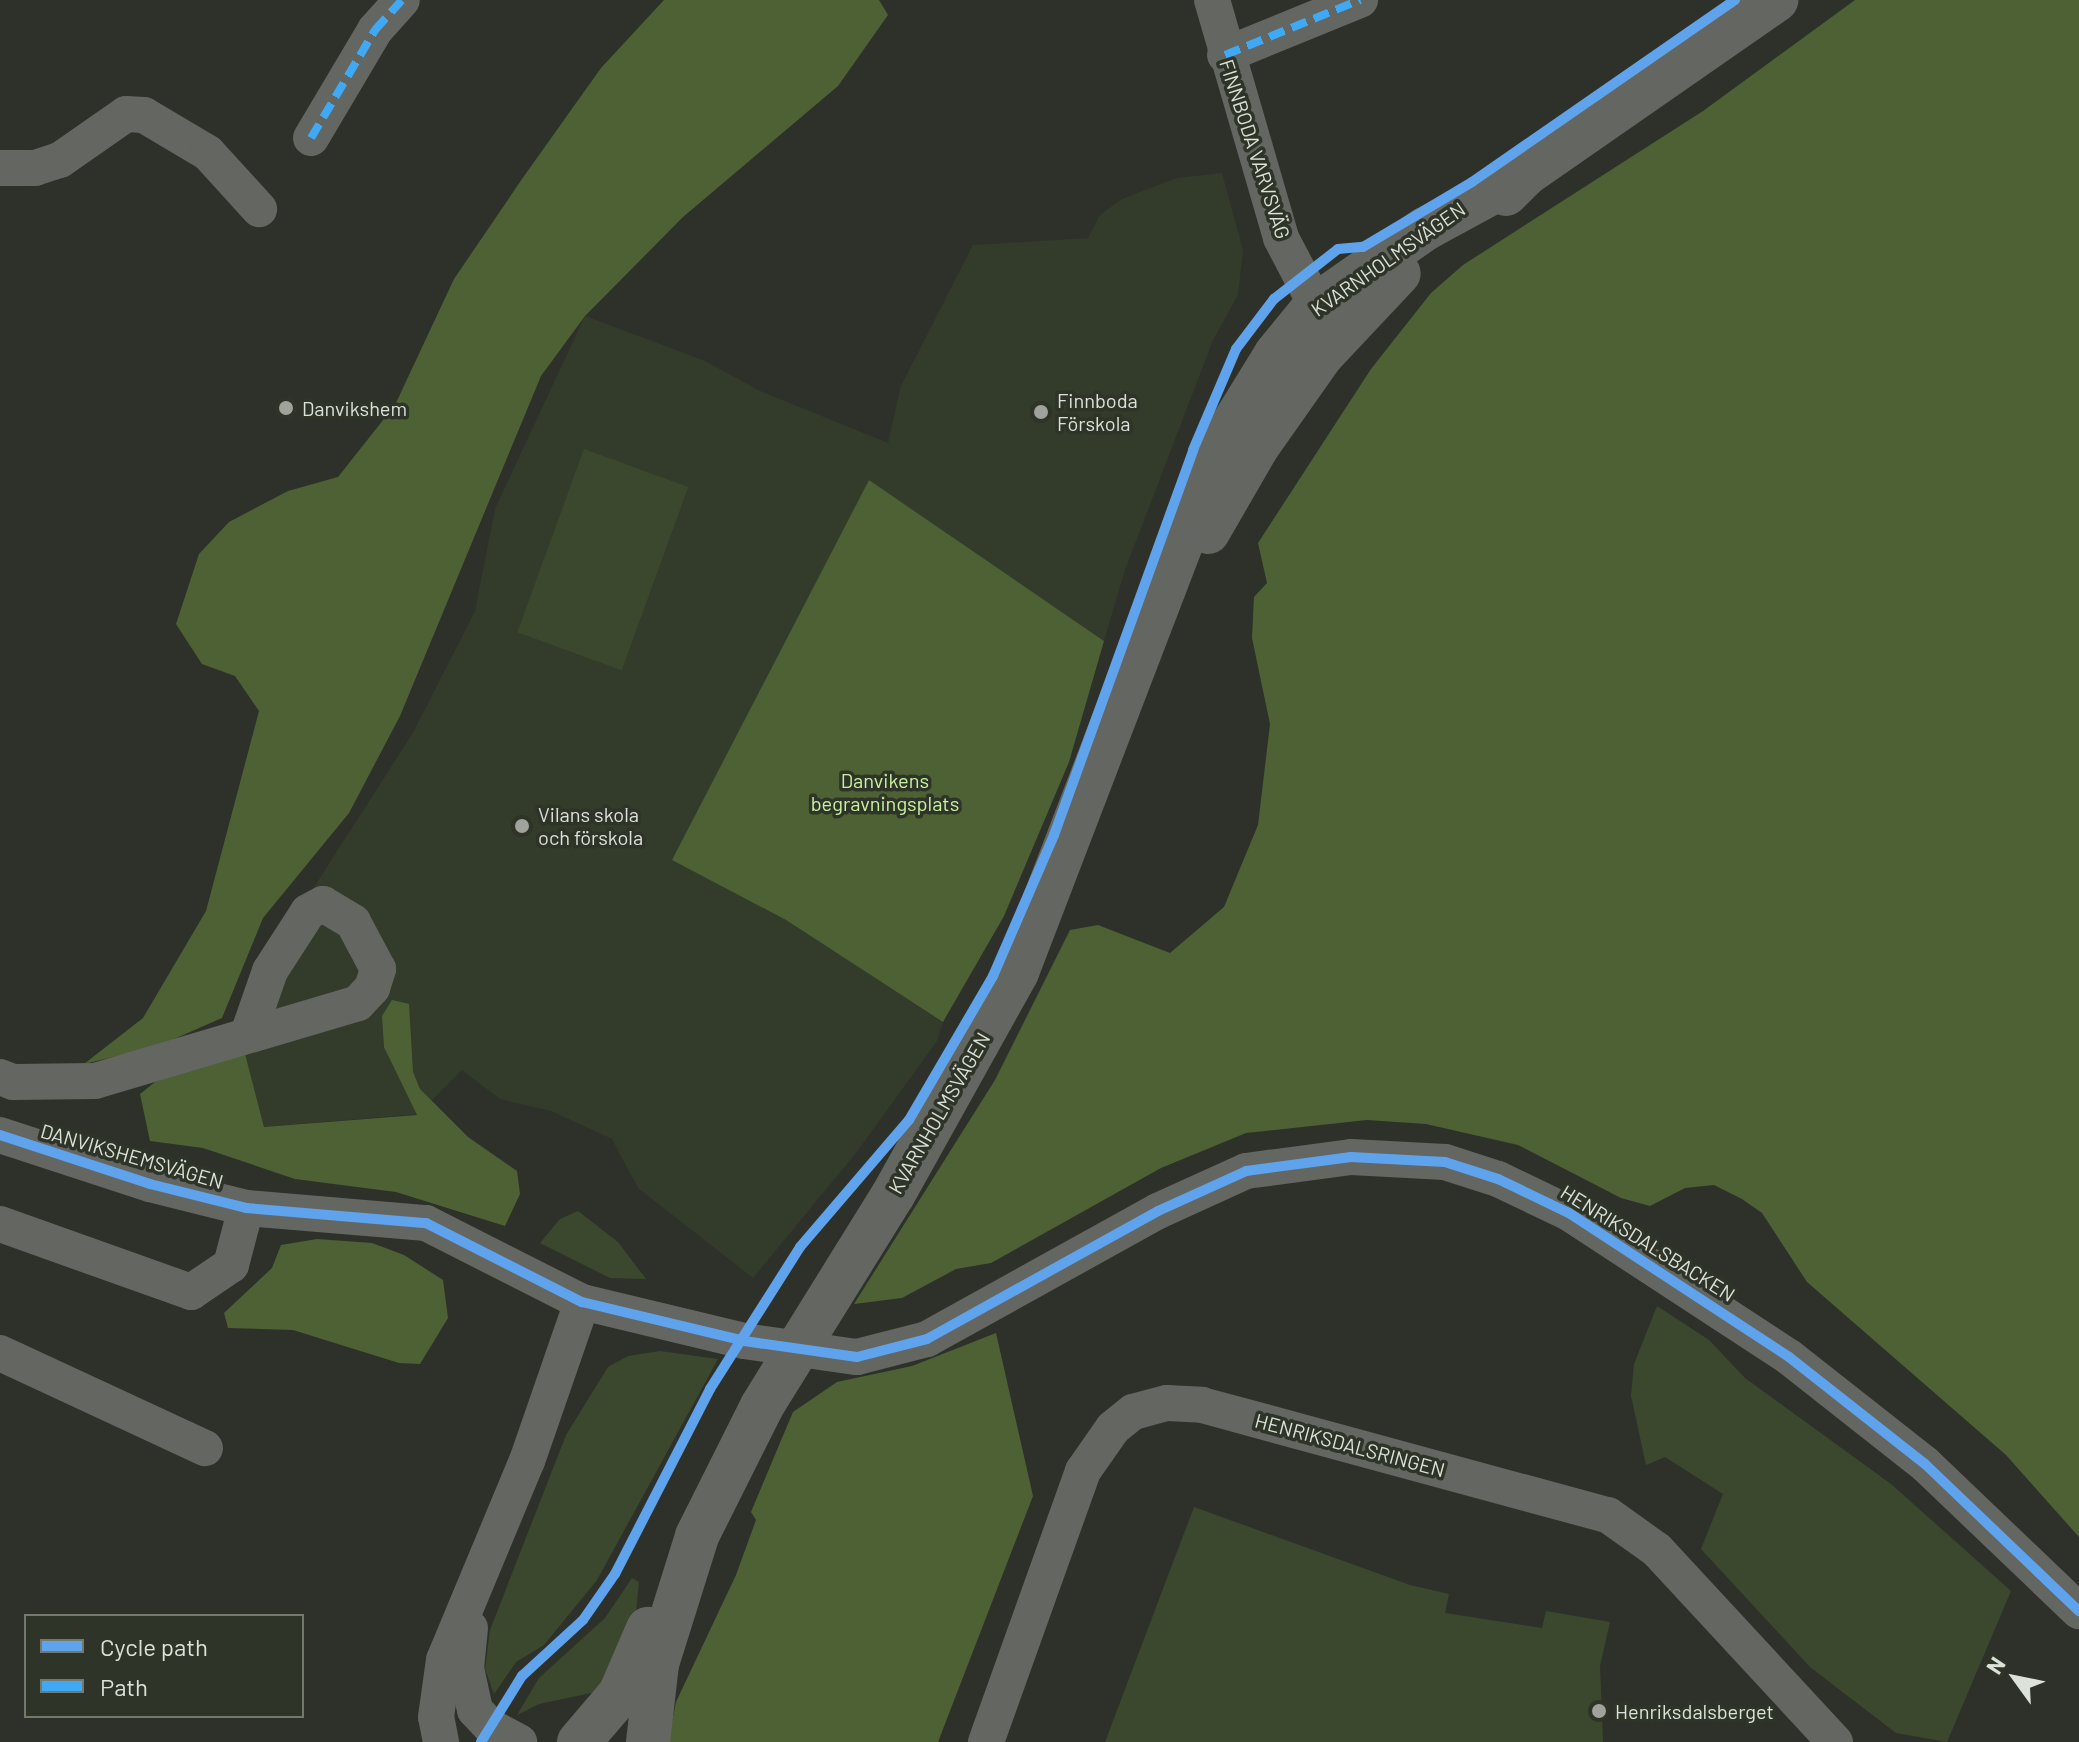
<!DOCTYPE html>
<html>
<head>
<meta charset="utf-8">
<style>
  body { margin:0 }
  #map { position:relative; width:2079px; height:1742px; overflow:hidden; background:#2e312a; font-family:Barlow,sans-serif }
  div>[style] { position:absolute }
  .built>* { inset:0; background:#333b2b }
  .green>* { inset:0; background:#3b482d; transform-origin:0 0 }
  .forest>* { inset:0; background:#4d6134 }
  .minor>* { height:36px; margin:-18px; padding:0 18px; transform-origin:18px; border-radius:18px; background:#646661 }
  .tertiary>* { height:44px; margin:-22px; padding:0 22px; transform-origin:22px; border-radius:22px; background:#646661 }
  .quiet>* { height:8px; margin-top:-4px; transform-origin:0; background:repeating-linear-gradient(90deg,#3fa9f5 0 16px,transparent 0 24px) }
  .cycleway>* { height:10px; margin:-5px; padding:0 5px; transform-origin:5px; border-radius:5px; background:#60a3ed }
  .dots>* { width:22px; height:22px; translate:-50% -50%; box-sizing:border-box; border:4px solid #2e3427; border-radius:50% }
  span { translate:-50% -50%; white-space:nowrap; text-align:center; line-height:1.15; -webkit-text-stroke:7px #2e3427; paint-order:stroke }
  .street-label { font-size:20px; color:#dce1d9 }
  .poi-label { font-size:20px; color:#dce1d9 }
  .left { translate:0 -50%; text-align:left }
  .park-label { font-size:20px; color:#c9f0a1 }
  .legend { position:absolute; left:24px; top:1614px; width:280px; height:104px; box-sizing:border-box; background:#2e3427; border:2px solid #74796e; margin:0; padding:10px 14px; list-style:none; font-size:24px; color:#dce1d9 }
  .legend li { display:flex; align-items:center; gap:16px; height:40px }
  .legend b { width:40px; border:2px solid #74796e }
  .north { position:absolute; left:1975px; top:1638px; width:80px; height:80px; -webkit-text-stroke:6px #2e3427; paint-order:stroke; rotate:303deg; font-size:22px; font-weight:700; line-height:32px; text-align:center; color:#dce1d9 }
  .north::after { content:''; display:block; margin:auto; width:28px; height:36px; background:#dce1d9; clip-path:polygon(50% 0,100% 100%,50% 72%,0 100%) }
</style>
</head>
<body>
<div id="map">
  <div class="built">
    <div style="clip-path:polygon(1222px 173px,1243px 250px,1238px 295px,1213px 340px,1125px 570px,1104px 641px,869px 480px,673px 860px,786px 920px,943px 1022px,937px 1041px,856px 1153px,753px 1278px,638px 1188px,612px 1139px,551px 1111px,500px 1099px,462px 1070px,418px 1114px,264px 1127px,240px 1036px,252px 984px,414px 731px,475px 611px,495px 509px,585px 316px,705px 361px,758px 390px,888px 443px,901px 386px,973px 245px,1088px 238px,1100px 215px,1122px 199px,1177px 178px)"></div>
  </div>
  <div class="green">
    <div style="left:584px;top:449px;width:111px;height:195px;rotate:20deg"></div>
    <div style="clip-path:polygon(578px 1211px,618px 1242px,646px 1279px,610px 1278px,540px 1243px,560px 1219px)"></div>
    <div style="clip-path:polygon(1657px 1306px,1709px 1340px,1745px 1378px,1891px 1484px,2011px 1591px,1947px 1742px,1896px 1733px,1810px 1667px,1701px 1549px,1723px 1494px,1665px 1457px,1646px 1465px,1631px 1396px,1634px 1364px)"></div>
    <div style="clip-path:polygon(660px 1351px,718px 1359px,597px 1580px,544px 1645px,516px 1662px,494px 1694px,485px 1669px,490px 1630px,566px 1435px,608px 1367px,628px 1356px)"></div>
    <div style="clip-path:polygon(1194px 1507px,1410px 1585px,1449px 1594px,1445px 1613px,1542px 1628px,1546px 1611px,1610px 1622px,1600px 1666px,1603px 1742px,1105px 1742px)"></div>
    <div style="clip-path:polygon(632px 1578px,639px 1582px,636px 1612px,605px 1690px,539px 1704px,517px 1715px,539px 1678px,605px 1618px)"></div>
  </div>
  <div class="forest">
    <div style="clip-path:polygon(664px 0,879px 0,888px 15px,838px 86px,683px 217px,585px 316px,541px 376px,400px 716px,349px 813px,263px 918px,222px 1018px,158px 1046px,84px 1064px,143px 1018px,206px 911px,259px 711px,235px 676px,202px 664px,176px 624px,199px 554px,229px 522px,288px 491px,338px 477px,395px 405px,454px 279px,522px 179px,601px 68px)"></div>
    <div style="clip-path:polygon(1855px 0,2079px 0,2079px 1537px,2006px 1455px,1807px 1282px,1762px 1213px,1742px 1199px,1714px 1185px,1685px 1188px,1650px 1206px,1621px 1198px,1518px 1145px,1426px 1124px,1367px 1120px,1246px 1133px,1161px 1168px,991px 1263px,956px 1269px,902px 1298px,854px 1304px,995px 1080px,1070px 930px,1098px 925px,1170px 953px,1224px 907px,1258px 825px,1270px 724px,1252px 638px,1254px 597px,1267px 583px,1258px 543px,1371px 369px,1431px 293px,1463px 265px,1703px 111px)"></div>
    <div style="clip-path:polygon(869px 480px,1104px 641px,1069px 762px,1004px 916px,943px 1022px,786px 920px,672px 860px)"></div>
    <div style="clip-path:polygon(392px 1000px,409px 1004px,413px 1072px,420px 1089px,468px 1137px,517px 1171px,520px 1194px,505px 1226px,396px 1192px,295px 1179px,203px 1148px,150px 1141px,140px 1094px,155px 1082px,244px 1050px,264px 1127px,417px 1115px,384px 1047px,382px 1016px)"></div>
    <div style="clip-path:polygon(317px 1239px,372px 1243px,404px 1255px,443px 1280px,448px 1318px,420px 1364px,399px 1363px,293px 1330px,228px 1328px,224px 1313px,272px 1268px,281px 1245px)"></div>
    <div style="clip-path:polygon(996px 1333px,1033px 1496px,938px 1742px,668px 1742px,676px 1702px,736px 1575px,756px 1520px,751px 1512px,793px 1412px,837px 1382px,912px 1366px)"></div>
  </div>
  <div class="minor">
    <div style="left:1212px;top:0;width:248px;rotate:73.8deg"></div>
    <div style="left:1281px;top:238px;width:76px;rotate:62.4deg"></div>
    <div style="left:1316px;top:305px;width:26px;rotate:50deg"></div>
    <div style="left:1225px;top:55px;width:146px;rotate:-22.2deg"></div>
    <div style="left:311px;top:138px;width:126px;rotate:-59.3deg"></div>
    <div style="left:375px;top:30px;width:40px;rotate:-48deg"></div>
    <div style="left:0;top:168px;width:35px"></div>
    <div style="left:35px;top:168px;width:26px;rotate:-18deg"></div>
    <div style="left:60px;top:160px;width:80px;rotate:-34.9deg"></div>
    <div style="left:126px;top:114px;width:18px;rotate:3deg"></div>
    <div style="left:144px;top:115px;width:74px;rotate:30.7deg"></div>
    <div style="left:208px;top:153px;width:76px;rotate:47.7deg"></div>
    <div style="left:0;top:1077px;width:14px;rotate:21deg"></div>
    <div style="left:13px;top:1082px;width:82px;rotate:-0.7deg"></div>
    <div style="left:95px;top:1081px;width:274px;rotate:-16.5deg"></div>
    <div style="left:358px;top:1003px;width:21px;rotate:-47deg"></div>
    <div style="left:372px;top:988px;width:20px;rotate:-72deg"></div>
    <div style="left:378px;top:969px;width:53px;rotate:-118deg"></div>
    <div style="left:353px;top:922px;width:35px;rotate:-149deg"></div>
    <div style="left:323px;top:904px;width:17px;rotate:152deg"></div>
    <div style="left:308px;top:912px;width:70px;rotate:122.8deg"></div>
    <div style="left:270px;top:971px;width:67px;rotate:109.2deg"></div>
    <div style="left:0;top:1135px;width:158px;rotate:18.1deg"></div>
    <div style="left:150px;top:1184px;width:99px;rotate:14deg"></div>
    <div style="left:246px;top:1208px;width:181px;rotate:4.8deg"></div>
    <div style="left:426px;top:1223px;width:175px;rotate:26.9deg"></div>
    <div style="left:582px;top:1302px;width:167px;rotate:13.5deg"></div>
    <div style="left:744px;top:1341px;width:114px;rotate:8.1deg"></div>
    <div style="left:857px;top:1357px;width:72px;rotate:-14.4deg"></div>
    <div style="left:927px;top:1339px;width:264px;rotate:-29deg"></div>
    <div style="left:1158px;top:1211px;width:97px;rotate:-24.4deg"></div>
    <div style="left:1246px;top:1171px;width:106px;rotate:-7.6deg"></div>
    <div style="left:1351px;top:1157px;width:94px;rotate:3deg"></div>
    <div style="left:1445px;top:1162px;width:56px;rotate:17.8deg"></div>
    <div style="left:1498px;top:1179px;width:79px;rotate:25.6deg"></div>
    <div style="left:1569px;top:1213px;width:263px;rotate:33.2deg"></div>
    <div style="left:1789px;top:1357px;width:173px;rotate:38.2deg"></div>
    <div style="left:1925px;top:1464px;width:213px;rotate:43.7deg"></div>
    <div style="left:0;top:1224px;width:203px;rotate:19.6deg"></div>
    <div style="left:191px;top:1292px;width:48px;rotate:-34deg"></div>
    <div style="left:231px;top:1265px;width:59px;rotate:-75.3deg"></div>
    <div style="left:0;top:1353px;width:226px;rotate:24.9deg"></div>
    <div style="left:470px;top:1628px;width:40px;rotate:95.7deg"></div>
    <div style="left:466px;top:1668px;width:43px;rotate:77.9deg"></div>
    <div style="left:475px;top:1710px;width:23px;rotate:47deg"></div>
    <div style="left:491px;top:1727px;width:32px;rotate:28deg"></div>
    <div style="left:441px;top:1742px;width:25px;rotate:-101deg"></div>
    <div style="left:436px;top:1717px;width:58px;rotate:-82deg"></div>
    <div style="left:444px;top:1660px;width:216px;rotate:-67.4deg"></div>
    <div style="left:527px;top:1461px;width:168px;rotate:-70.9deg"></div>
    <div style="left:986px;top:1742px;width:288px;rotate:-70.3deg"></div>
    <div style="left:1083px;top:1471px;width:52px;rotate:-55.1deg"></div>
    <div style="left:1113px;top:1428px;width:26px;rotate:-39deg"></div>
    <div style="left:1133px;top:1412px;width:35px;rotate:-15deg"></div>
    <div style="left:1167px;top:1403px;width:35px;rotate:3deg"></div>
    <div style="left:1202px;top:1405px;width:421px;rotate:15.2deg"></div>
    <div style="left:1608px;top:1515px;width:60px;rotate:35.5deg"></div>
    <div style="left:1657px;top:1550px;width:262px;rotate:47.2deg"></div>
  </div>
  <div class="tertiary">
    <div style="left:1506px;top:194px;width:28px;rotate:-45deg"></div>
    <div style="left:1526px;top:174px;width:305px;rotate:-34.8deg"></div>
    <div style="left:1208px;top:532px;width:98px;rotate:-60deg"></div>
    <div style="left:1257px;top:447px;width:113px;rotate:-54.8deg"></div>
    <div style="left:1322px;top:355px;width:112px;rotate:-46.8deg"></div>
    <div style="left:579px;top:1742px;width:63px;rotate:-49.5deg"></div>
    <div style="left:620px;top:1694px;width:71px;rotate:-66.7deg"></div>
    <div style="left:648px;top:1742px;width:79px;rotate:-83.4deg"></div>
    <div style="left:657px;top:1664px;width:134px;rotate:-72.6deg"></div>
    <div style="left:697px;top:1536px;width:145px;rotate:-63.4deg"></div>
    <div style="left:762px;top:1406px;width:248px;rotate:-58.2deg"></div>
    <div style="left:893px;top:1195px;width:255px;rotate:-60.9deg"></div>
    <div style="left:1017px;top:972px;width:561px;rotate:-69.01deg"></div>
    <div style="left:1218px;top:448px;width:110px;rotate:-58.3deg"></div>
    <div style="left:1276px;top:354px;width:63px;rotate:-50.8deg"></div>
    <div style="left:1316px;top:305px;width:133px;rotate:-34.9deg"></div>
    <div style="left:1425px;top:229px;width:115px;rotate:-28.6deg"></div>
  </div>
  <div class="quiet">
    <div style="left:1225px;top:55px;width:146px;rotate:-22.2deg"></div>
    <div style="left:311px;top:138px;width:126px;rotate:-59.3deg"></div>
    <div style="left:375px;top:30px;width:40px;rotate:-48deg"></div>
  </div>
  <div class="cycleway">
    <div style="left:0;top:1135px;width:158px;rotate:18.1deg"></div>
    <div style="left:150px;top:1184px;width:99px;rotate:14deg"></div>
    <div style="left:246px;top:1208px;width:181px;rotate:4.8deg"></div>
    <div style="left:426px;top:1223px;width:175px;rotate:26.9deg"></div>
    <div style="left:582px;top:1302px;width:167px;rotate:13.5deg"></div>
    <div style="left:744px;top:1341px;width:114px;rotate:8.1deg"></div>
    <div style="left:857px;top:1357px;width:72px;rotate:-14.4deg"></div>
    <div style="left:927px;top:1339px;width:264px;rotate:-29deg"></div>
    <div style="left:1158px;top:1211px;width:97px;rotate:-24.4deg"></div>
    <div style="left:1246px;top:1171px;width:106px;rotate:-7.6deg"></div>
    <div style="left:1351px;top:1157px;width:94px;rotate:3deg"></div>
    <div style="left:1445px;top:1162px;width:56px;rotate:17.8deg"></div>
    <div style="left:1498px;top:1179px;width:79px;rotate:25.6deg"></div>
    <div style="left:1569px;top:1213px;width:263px;rotate:33.2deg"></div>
    <div style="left:1789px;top:1357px;width:173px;rotate:38.2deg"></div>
    <div style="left:1925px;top:1464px;width:213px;rotate:43.7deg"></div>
    <div style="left:481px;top:1742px;width:78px;rotate:-58.2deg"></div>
    <div style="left:522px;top:1676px;width:83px;rotate:-42.6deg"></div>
    <div style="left:583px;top:1620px;width:56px;rotate:-55.2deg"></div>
    <div style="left:615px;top:1574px;width:208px;rotate:-62.8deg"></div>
    <div style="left:710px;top:1389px;width:168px;rotate:-57.6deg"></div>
    <div style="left:800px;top:1247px;width:167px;rotate:-49.4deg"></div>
    <div style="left:909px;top:1120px;width:167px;rotate:-59.7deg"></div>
    <div style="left:993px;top:976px;width:154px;rotate:-66.6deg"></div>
    <div style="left:1054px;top:835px;width:409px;rotate:-70.1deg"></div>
    <div style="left:1193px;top:450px;width:110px;rotate:-66.9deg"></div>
    <div style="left:1236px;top:349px;width:63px;rotate:-52.8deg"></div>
    <div style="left:1274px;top:299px;width:81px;rotate:-38deg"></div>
    <div style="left:1338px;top:249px;width:25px;rotate:-5deg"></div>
    <div style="left:1363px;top:247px;width:127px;rotate:-30.8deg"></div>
    <div style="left:1472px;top:182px;width:320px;rotate:-34.7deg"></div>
  </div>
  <div class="dots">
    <div style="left:286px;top:408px;background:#9fa39c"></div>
    <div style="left:1041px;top:412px;background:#9fa39c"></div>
    <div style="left:522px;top:826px;background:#9fa39c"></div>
    <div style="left:1599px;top:1711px;background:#9fa39c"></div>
  </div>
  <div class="street-label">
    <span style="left:1255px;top:149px;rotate:72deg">FINNBODA VARVSVÄG</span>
    <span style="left:1388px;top:259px;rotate:-35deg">KVARNHOLMSVÄGEN</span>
    <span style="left:939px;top:1113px;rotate:-60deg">KVARNHOLMSVÄGEN</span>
    <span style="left:132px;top:1156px;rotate:16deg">DANVIKSHEMSVÄGEN</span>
    <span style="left:1648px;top:1243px;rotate:32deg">HENRIKSDALSBACKEN</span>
    <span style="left:1350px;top:1445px;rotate:15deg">HENRIKSDALSRINGEN</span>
  </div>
  <div class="poi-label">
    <span class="left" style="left:1057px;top:412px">Finnboda<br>Förskola</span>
    <span class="left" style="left:302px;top:408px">Danvikshem</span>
    <span class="left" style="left:538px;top:826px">Vilans skola<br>och förskola</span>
    <span class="left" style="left:1615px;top:1711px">Henriksdalsberget</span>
  </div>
  <div class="park-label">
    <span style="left:885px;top:792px">Danvikens<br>begravningsplats</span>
  </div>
  <ul class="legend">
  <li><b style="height:10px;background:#60a3ed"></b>Cycle path</li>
  <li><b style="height:10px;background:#3fa9f5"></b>Path</li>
  </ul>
  <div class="north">N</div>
</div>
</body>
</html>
